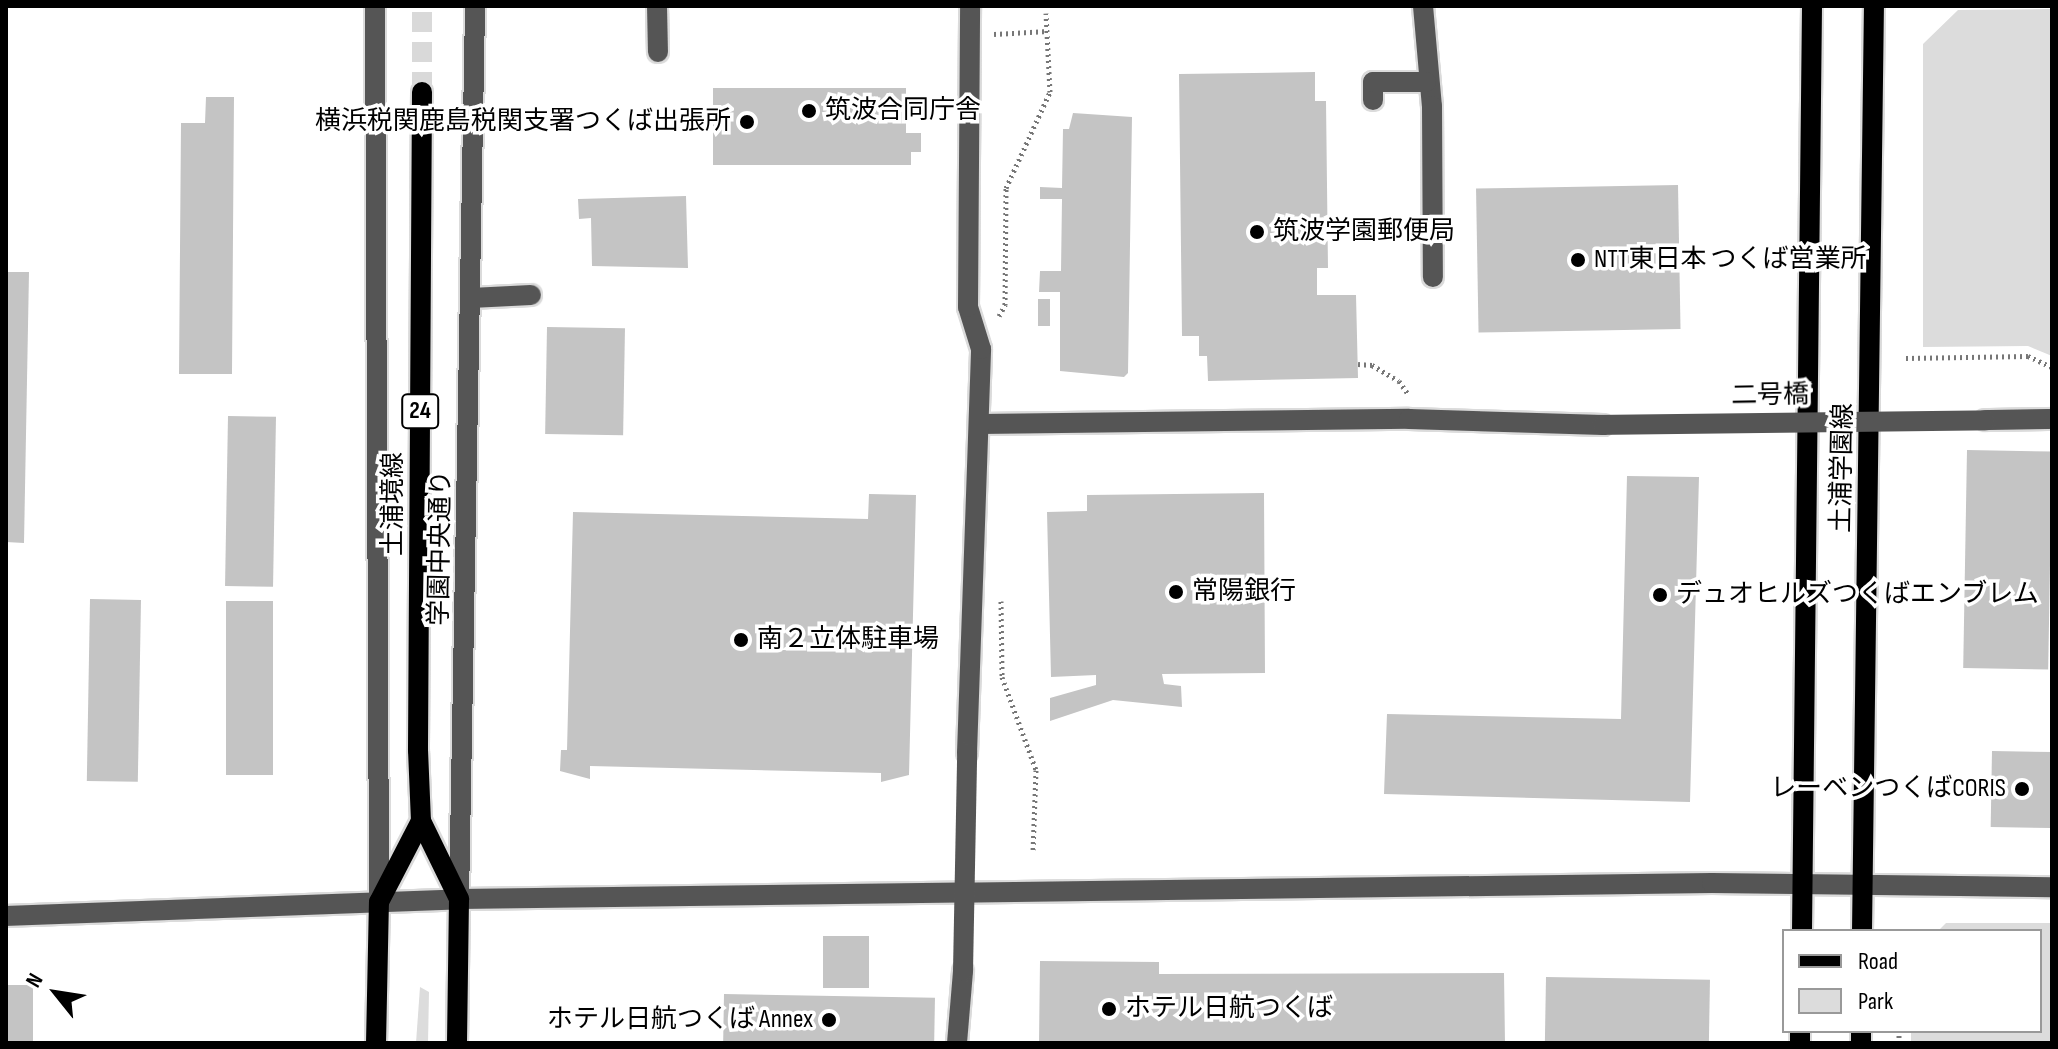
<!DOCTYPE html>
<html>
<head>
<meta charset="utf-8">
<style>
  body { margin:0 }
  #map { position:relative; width:2058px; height:1049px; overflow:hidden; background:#fff; font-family:"Sofia Sans Condensed","Noto Sans JP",sans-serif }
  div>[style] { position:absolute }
  .green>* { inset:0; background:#dcdcdc }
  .building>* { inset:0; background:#c4c4c4; transform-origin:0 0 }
  .major-tunnel>* { height:20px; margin-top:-10px; transform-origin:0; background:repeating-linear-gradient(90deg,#d9d9d9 0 20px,transparent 0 30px) }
  .path>* { height:5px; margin-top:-2.5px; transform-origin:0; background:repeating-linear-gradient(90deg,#777 0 2px,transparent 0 6px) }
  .roads { filter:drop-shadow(2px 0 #dbdbdb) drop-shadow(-2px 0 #dbdbdb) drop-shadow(0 2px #dbdbdb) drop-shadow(0 -2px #dbdbdb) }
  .minor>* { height:20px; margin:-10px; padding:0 10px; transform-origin:10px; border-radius:10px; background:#555 }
  .major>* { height:20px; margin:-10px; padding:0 10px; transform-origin:10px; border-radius:10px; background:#000 }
  .minor-bridge>* { height:20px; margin:-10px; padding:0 10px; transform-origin:10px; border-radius:10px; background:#555 }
  .dots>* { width:22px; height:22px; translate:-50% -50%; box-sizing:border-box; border:4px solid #fff; border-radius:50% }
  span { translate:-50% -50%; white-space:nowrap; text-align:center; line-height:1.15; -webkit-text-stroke:7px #fff; paint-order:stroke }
  .shield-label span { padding:2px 6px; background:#fff; border:2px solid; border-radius:6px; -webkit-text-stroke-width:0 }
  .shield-label { font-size:24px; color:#000; font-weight:700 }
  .poi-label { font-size:26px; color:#000 }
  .left { translate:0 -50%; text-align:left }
  .right { translate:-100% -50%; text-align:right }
  .street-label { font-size:26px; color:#000 }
  .frame { position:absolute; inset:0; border:8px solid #000; pointer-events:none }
  .legend { position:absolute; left:1782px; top:929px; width:260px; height:104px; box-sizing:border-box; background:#fff; border:2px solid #999; margin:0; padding:10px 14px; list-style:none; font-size:24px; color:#000 }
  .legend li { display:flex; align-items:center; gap:16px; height:40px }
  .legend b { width:40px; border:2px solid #999 }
  .north { position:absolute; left:16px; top:953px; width:80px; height:80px; -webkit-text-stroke:6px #fff; paint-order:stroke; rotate:300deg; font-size:22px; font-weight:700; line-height:32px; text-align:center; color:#000 }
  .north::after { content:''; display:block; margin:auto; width:28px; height:36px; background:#000; clip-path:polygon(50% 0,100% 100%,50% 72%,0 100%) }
</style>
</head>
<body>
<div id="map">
  <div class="green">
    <div style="clip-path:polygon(2052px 9px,2052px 356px,2028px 346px,1923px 347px,1923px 44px,1958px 10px)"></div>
    <div style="clip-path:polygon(1946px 923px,2052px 923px,2052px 1043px,1911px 1043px,1911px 1031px,2040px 1031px,2040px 931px,1938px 931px)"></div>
    <div style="clip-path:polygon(420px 987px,429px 992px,428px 1043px,416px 1043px)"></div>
  </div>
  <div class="building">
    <div style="clip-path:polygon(1315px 72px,1315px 101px,1326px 101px,1328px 268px,1317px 268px,1317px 295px,1356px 295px,1358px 378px,1208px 381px,1207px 356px,1199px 356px,1199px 336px,1182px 336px,1179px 74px)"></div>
    <div style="clip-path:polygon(713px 88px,906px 88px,906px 133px,921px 133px,921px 152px,911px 152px,911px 165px,713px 165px)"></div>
    <div style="clip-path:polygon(206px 97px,234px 97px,232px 374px,179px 374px,181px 123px,205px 123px)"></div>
    <div style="clip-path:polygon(1073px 113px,1132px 117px,1128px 373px,1124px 377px,1060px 371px,1060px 292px,1039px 292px,1040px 271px,1061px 271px,1062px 199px,1040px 199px,1040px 187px,1062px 188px,1063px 129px,1069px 129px)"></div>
    <div style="left:1678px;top:185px;width:144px;height:202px;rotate:89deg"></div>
    <div style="clip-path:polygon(686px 196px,688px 268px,592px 266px,591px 218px,579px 219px,578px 199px)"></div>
    <div style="clip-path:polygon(6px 272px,29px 272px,24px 543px,6px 542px)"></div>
    <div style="left:1038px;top:299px;width:12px;height:27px"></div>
    <div style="left:547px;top:327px;width:78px;height:107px;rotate:1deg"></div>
    <div style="left:228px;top:416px;width:48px;height:170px;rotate:1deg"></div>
    <div style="left:1967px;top:450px;width:85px;height:218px;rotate:1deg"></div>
    <div style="clip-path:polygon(1627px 476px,1699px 477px,1690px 802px,1384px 794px,1387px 714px,1621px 719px)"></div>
    <div style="clip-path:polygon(1264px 493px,1265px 673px,1162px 674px,1164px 684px,1181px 686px,1182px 707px,1113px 700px,1050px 721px,1050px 698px,1096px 685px,1096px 675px,1051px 677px,1047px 512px,1087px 511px,1087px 495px)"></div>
    <div style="clip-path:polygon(869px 494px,916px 495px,909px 775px,881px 782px,881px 773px,590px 766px,590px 779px,560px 771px,561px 750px,567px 750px,573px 512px,868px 519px)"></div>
    <div style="left:90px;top:599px;width:51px;height:182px;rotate:1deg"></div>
    <div style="left:226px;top:601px;width:47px;height:174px"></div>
    <div style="left:1992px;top:751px;width:60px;height:76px;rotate:1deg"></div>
    <div style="left:823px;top:936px;width:46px;height:52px"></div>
    <div style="clip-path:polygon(1040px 961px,1159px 962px,1159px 974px,1504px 973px,1505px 1043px,1039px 1043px)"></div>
    <div style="left:1546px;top:977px;width:164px;height:66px;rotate:1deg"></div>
    <div style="left:6px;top:985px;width:27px;height:58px"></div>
    <div style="left:724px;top:994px;width:211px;height:49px;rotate:1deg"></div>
  </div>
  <div class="major-tunnel">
    <div style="left:422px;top:92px;width:86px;rotate:-90deg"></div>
  </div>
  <div class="path">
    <div style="left:994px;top:34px;width:54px;rotate:-3.2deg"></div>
    <div style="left:999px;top:316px;width:13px;rotate:-61deg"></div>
    <div style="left:1005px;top:305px;width:117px;rotate:-89.5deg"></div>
    <div style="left:1006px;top:188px;width:106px;rotate:-65.4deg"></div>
    <div style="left:1050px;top:92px;width:79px;rotate:-92.9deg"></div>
    <div style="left:1906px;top:358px;width:122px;rotate:-0.9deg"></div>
    <div style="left:2028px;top:356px;width:26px;rotate:25deg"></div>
    <div style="left:1358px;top:364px;width:14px;rotate:4deg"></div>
    <div style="left:1372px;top:365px;width:31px;rotate:31deg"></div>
    <div style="left:1399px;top:381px;width:16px;rotate:55deg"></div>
    <div style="left:1001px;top:601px;width:76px;rotate:89.2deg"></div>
    <div style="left:1002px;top:677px;width:99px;rotate:69.9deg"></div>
    <div style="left:1036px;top:770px;width:80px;rotate:92.1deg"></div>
    <div style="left:1899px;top:1043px;width:12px;rotate:-90deg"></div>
  </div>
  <div class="roads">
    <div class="minor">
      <div style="left:375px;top:6px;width:896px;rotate:89.74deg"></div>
      <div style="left:657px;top:6px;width:46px;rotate:88.8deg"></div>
      <div style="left:1423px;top:6px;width:100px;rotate:84.9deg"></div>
      <div style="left:1432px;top:106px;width:171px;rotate:89.7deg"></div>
      <div style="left:1373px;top:100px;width:18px;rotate:-90deg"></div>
      <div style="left:1373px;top:82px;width:53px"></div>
      <div style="left:471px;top:298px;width:60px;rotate:-2.9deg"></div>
      <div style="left:1985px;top:420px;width:67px;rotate:-0.9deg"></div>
      <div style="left:980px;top:424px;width:429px;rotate:-0.7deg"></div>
      <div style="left:1409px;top:419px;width:194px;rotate:1.8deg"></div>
      <div style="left:967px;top:753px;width:404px;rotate:-88deg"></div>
      <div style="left:981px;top:349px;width:44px;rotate:-107.2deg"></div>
      <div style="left:968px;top:307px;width:301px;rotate:-89.6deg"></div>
      <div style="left:459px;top:899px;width:893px;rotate:-88.97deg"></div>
      <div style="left:6px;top:916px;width:453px;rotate:-2.1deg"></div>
      <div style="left:459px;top:899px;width:1253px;rotate:-0.73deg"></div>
      <div style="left:1712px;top:883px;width:340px;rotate:0.7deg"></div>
      <div style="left:957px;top:1043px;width:72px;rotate:-85.2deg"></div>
    </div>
    <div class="major">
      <div style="left:422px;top:92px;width:658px;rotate:90.35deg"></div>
      <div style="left:418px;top:750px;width:71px;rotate:87.6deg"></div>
      <div style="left:421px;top:821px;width:87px;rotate:64deg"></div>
      <div style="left:459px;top:899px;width:144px;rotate:90.8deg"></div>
      <div style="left:1802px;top:931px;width:925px;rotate:-89.38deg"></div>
      <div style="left:1862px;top:931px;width:925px;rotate:-89.26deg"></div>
      <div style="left:376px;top:1043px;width:141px;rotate:-88.8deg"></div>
      <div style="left:379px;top:902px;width:91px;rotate:-62.6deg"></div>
      <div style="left:1800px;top:1043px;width:12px;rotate:-90deg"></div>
      <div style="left:1861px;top:1043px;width:12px;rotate:-90deg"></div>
    </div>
  </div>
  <div class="minor-bridge">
    <div style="left:1603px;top:425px;width:382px;rotate:-0.7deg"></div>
    <div style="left:963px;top:971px;width:218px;rotate:-88.9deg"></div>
  </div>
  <div class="dots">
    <div style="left:809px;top:111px;background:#000"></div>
    <div style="left:747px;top:122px;background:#000"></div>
    <div style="left:1257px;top:232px;background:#000"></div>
    <div style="left:1578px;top:260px;background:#000"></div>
    <div style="left:1176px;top:592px;background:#000"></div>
    <div style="left:1660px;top:595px;background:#000"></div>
    <div style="left:741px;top:640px;background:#000"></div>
    <div style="left:2022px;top:789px;background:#000"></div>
    <div style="left:1109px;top:1009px;background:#000"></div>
    <div style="left:829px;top:1020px;background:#000"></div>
  </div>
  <div class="shield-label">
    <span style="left:420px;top:411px">24</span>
  </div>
  <div class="poi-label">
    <span class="left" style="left:825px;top:111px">筑波合同庁舎</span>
    <span class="right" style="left:731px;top:122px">横浜税関鹿島税関支署つくば出張所</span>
    <span class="left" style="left:1273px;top:232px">筑波学園郵便局</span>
    <span class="left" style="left:1594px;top:260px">NTT東日本 つくば営業所</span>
    <span class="left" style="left:1192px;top:592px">常陽銀行</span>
    <span class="left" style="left:1676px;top:595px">デュオヒルズつくばエンブレム</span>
    <span class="left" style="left:757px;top:640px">南２立体駐車場</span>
    <span class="right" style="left:2006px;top:789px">レーベンつくばCORIS</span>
    <span class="left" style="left:1125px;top:1009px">ホテル日航つくば</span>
    <span class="right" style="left:813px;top:1020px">ホテル日航つくば Annex</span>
  </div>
  <div class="street-label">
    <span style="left:1770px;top:396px;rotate:-1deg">二号橋</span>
    <span style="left:1843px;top:468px;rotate:-89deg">土浦学園線</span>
    <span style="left:394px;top:504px;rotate:-90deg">土浦境線</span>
    <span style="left:441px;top:548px;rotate:-89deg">学園中央通り</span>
  </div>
  <div class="frame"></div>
  <ul class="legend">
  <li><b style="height:10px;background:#000"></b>Road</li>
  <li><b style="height:22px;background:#dcdcdc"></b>Park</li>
  </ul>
  <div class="north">N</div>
</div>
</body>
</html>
